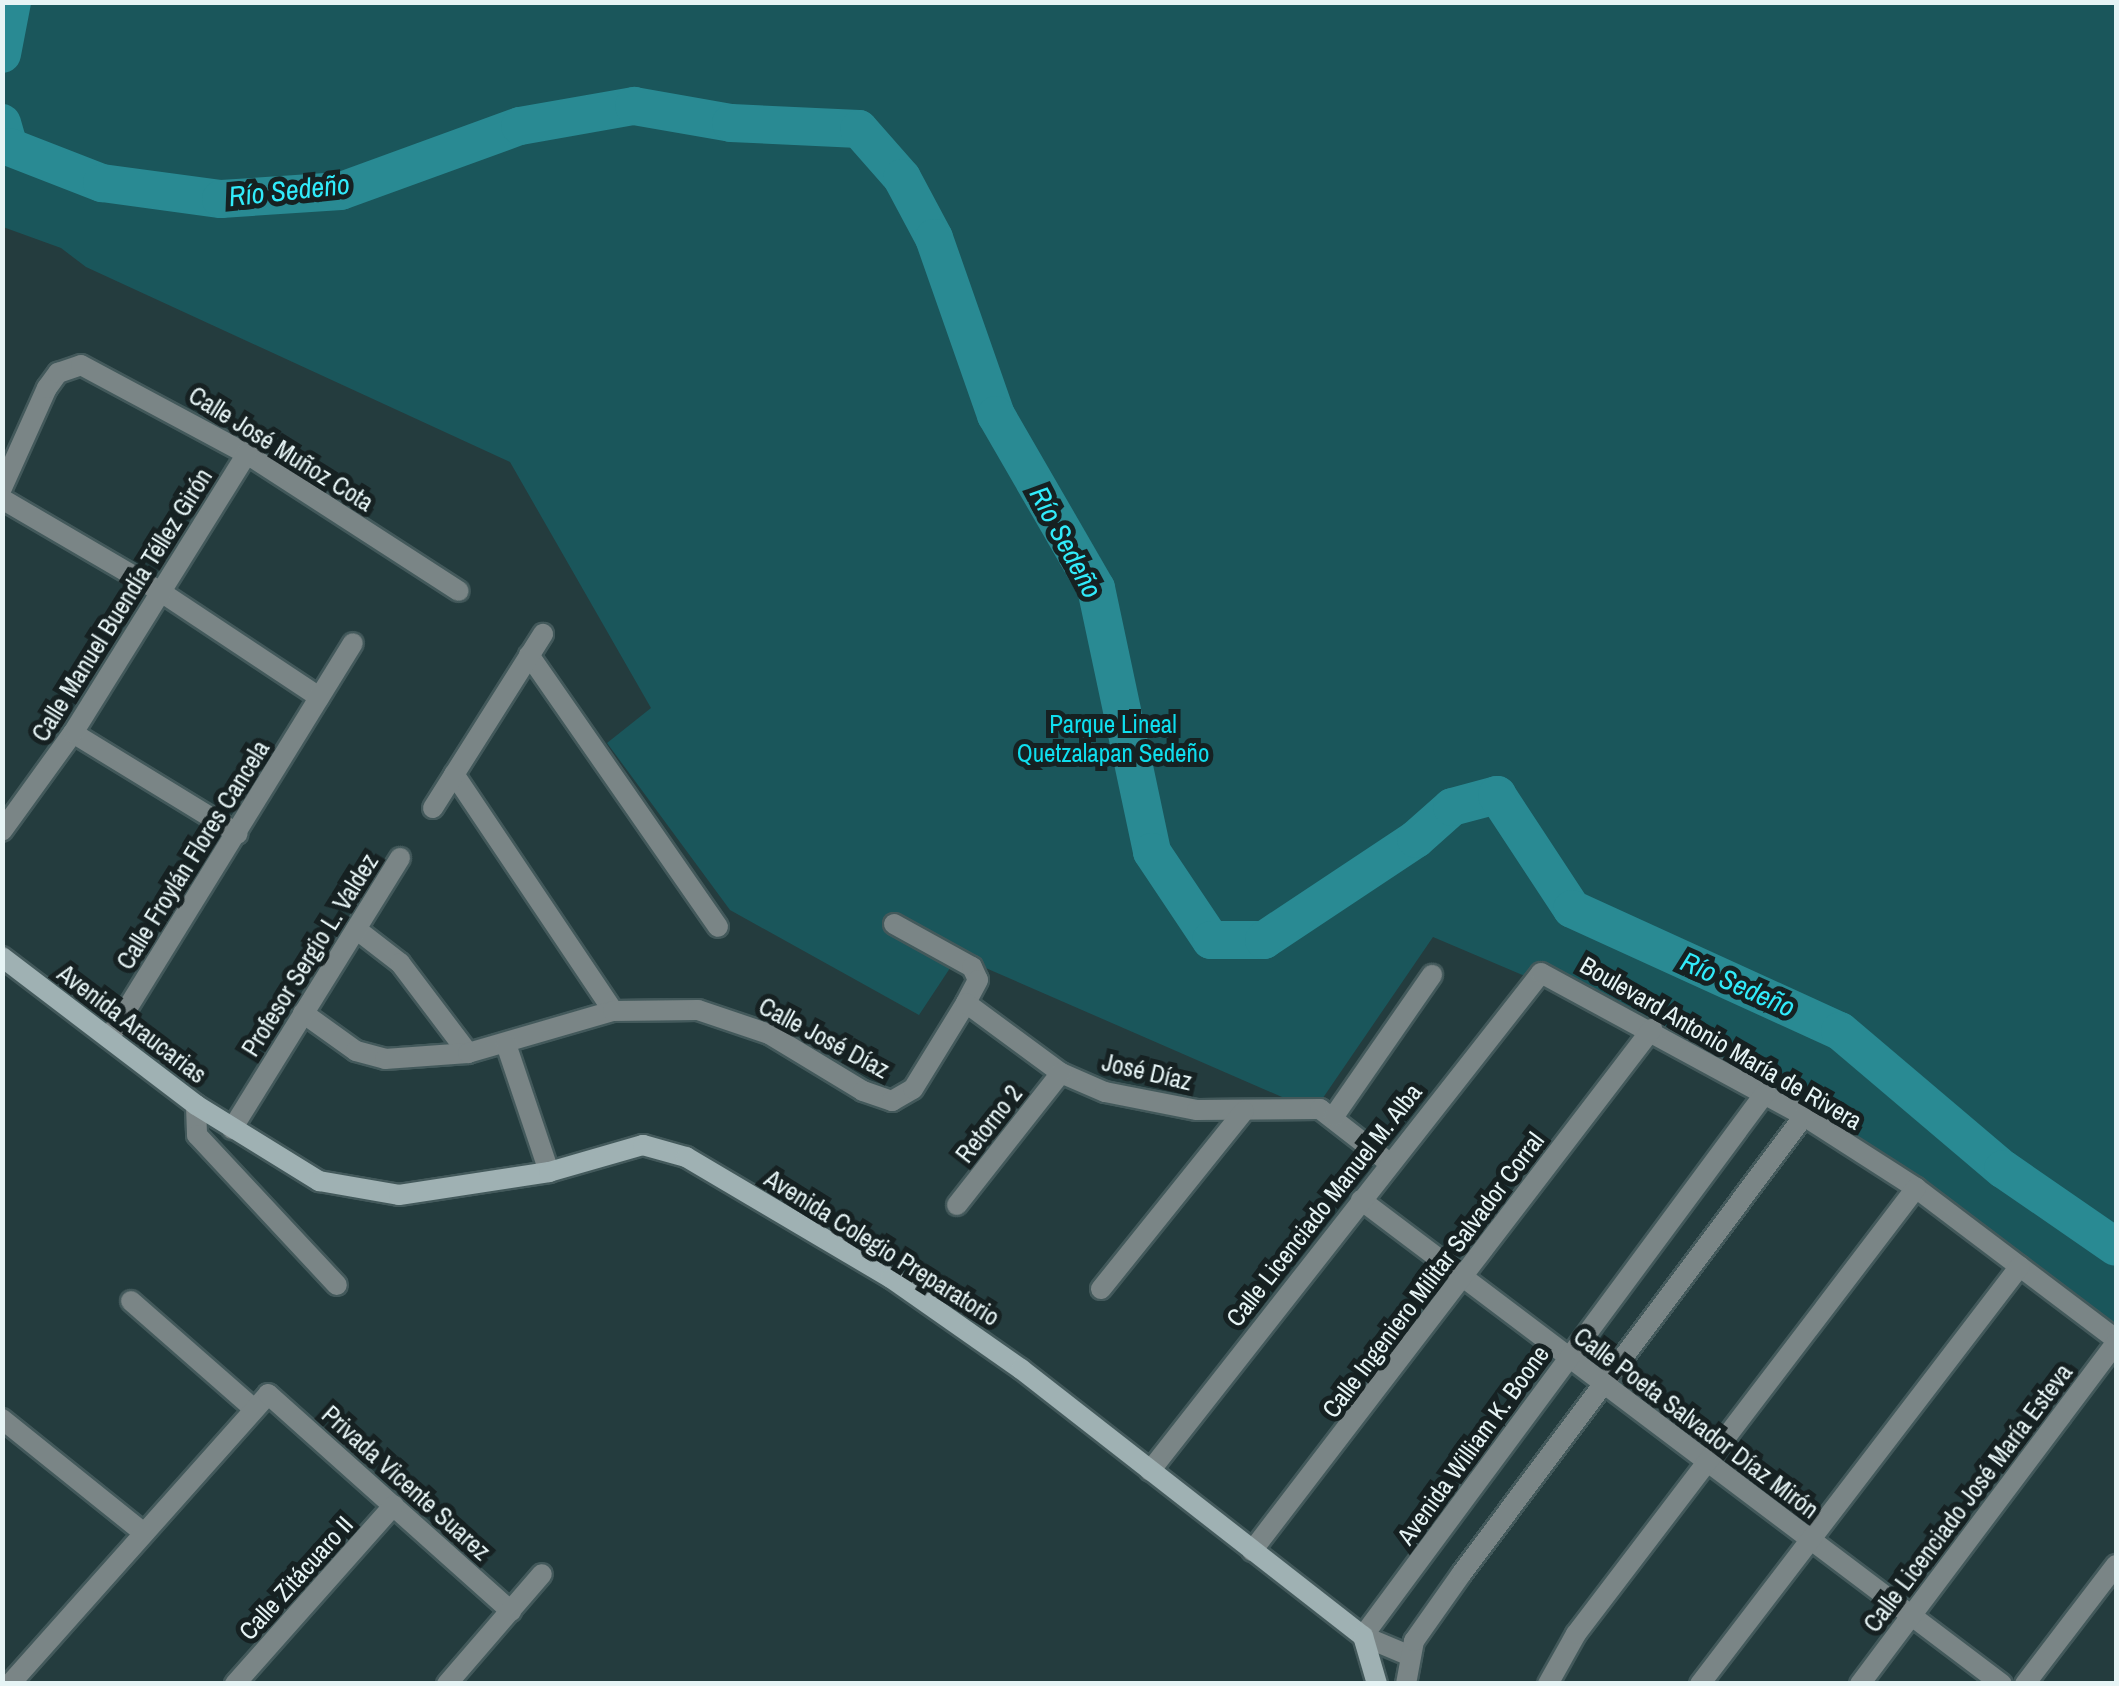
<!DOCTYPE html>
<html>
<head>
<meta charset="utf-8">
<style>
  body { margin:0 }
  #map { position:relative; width:2119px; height:1686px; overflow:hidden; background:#243c3e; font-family:"Archivo Narrow",sans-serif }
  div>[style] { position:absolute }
  .green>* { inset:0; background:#1a565b }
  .river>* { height:38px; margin:-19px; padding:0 19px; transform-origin:19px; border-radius:19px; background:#298a93 }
  .roads { filter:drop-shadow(2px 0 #43595b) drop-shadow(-2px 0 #43595b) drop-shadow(0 2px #43595b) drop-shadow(0 -2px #43595b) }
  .street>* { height:20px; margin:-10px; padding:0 10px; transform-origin:10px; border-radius:10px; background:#7a8586 }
  .secondary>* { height:20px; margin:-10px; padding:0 10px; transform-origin:10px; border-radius:10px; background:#9fb1b3 }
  span { translate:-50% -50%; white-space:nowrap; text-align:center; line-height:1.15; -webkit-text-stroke:10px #162122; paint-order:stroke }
  .street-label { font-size:25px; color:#e6f4f5 }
  .park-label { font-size:25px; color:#0fdeee }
  .water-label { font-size:28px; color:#31ebfb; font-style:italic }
  .frame { position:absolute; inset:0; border:5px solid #e6f4f5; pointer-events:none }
</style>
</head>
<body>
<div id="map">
  <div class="green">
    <div style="clip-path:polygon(3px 3px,2116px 3px,2116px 1349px,1748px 1071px,1433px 937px,1314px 1111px,958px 956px,919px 1015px,730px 910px,607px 743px,651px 708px,510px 462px,86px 267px,61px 248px,3px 227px)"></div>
  </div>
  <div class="river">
    <div style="left:2px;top:54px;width:53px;rotate:-79.1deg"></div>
    <div style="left:2px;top:123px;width:25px;rotate:74deg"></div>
    <div style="left:9px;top:147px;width:100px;rotate:21.2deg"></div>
    <div style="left:102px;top:183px;width:120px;rotate:7.7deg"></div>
    <div style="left:221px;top:199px;width:120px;rotate:-3.8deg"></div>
    <div style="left:341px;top:191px;width:190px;rotate:-20deg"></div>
    <div style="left:520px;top:126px;width:116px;rotate:-10deg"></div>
    <div style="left:634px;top:106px;width:98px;rotate:9.9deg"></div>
    <div style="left:731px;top:123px;width:128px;rotate:2.7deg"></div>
    <div style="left:859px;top:129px;width:65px;rotate:48.7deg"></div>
    <div style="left:902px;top:178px;width:68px;rotate:61.9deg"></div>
    <div style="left:934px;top:238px;width:188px;rotate:70.7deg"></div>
    <div style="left:996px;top:415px;width:200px;rotate:60deg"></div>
    <div style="left:1096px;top:588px;width:270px;rotate:78deg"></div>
    <div style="left:1152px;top:852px;width:106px;rotate:56.2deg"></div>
    <div style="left:1211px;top:940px;width:53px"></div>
    <div style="left:1264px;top:940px;width:182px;rotate:-33.6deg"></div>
    <div style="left:1416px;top:839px;width:48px;rotate:-41.6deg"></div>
    <div style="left:1452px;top:807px;width:47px;rotate:-14.9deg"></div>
    <div style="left:1497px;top:795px;width:136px;rotate:56.7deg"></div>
    <div style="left:1572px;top:909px;width:294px;rotate:24.5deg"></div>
    <div style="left:1840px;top:1031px;width:214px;rotate:40.3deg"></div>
    <div style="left:2003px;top:1169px;width:137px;rotate:34.6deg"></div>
  </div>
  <div class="roads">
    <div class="street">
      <div style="left:2px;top:488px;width:110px;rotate:-65.8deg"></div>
      <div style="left:47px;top:388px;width:19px;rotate:-54deg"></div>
      <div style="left:58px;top:373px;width:24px;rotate:-19deg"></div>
      <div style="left:81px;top:365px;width:188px;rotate:28.2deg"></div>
      <div style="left:247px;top:454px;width:252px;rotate:32.9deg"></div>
      <div style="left:2px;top:499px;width:184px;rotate:30.3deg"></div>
      <div style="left:161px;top:592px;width:190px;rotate:33.6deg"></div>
      <div style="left:529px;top:655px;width:331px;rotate:55.2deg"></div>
      <div style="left:73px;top:733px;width:193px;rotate:31.5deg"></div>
      <div style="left:454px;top:774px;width:285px;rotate:56.1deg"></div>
      <div style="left:433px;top:808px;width:206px;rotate:-57.7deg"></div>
      <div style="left:2px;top:831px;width:121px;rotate:-54.1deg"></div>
      <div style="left:73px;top:733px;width:329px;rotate:-58.1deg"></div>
      <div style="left:894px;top:924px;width:89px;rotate:28.9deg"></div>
      <div style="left:972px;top:967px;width:14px;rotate:65deg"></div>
      <div style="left:978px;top:980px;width:26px;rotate:118deg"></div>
      <div style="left:356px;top:929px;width:56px;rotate:37.7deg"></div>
      <div style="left:400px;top:963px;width:113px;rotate:52.9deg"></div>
      <div style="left:303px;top:1013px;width:65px;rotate:35.6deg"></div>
      <div style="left:356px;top:1051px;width:30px;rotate:15deg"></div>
      <div style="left:385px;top:1059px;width:83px;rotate:-4.1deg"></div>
      <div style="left:468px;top:1053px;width:151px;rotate:-16.2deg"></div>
      <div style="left:613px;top:1011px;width:85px;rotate:-0.7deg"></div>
      <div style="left:698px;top:1010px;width:75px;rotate:18.7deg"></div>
      <div style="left:769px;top:1034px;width:110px;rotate:31.2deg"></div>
      <div style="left:863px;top:1091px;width:31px;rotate:19deg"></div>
      <div style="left:892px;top:1101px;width:24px;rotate:-30deg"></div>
      <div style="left:913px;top:1089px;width:101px;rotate:-58.4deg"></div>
      <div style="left:966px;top:1003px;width:118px;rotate:36.4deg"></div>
      <div style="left:1061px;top:1073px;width:48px;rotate:23.4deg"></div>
      <div style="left:1105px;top:1092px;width:94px;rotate:11.1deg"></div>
      <div style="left:1197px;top:1110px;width:123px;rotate:-0.5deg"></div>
      <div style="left:1320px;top:1109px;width:86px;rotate:37.9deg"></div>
      <div style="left:109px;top:1038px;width:464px;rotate:-58.3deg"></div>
      <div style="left:506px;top:1044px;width:135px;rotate:71.4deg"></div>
      <div style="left:196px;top:1105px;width:30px;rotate:88deg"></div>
      <div style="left:197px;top:1135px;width:205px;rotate:47deg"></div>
      <div style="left:1334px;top:1116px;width:172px;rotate:-55.2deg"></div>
      <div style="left:232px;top:1129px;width:319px;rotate:-58.2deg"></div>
      <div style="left:1361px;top:1200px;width:803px;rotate:37.06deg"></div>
      <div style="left:957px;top:1205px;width:168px;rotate:-51.8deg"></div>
      <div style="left:1101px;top:1289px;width:228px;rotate:-51.2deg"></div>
      <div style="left:131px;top:1301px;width:164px;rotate:41.3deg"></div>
      <div style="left:2px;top:1419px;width:182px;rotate:38.8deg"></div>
      <div style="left:1150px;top:1471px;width:633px;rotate:-51.86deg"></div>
      <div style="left:1541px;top:973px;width:299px;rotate:28.5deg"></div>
      <div style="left:1804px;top:1116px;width:133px;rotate:32.7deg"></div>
      <div style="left:1916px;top:1188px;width:251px;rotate:37.1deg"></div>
      <div style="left:1252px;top:1551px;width:658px;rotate:-52.54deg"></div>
      <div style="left:1408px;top:1655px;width:49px;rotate:-157.1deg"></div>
      <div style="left:1363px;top:1636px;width:677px;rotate:-53.47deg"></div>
      <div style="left:10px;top:1684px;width:388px;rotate:-48.3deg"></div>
      <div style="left:268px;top:1394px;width:326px;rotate:41.8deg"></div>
      <div style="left:235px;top:1684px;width:239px;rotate:-48.4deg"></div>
      <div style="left:447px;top:1684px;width:145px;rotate:-49.2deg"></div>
      <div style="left:1406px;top:1684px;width:44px;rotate:-79.5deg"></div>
      <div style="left:1414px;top:1641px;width:83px;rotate:-54.8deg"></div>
      <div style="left:1462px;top:1573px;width:571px;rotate:-53.19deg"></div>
      <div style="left:1548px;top:1684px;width:57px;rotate:-60.8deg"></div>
      <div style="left:1576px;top:1634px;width:561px;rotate:-52.68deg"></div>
      <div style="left:1700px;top:1684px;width:526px;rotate:-52.56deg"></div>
      <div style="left:1860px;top:1684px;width:426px;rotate:-53.1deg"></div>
      <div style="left:2025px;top:1684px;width:150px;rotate:-52.6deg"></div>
    </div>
    <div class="secondary">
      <div style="left:2px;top:957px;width:244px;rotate:37.3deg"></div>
      <div style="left:196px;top:1105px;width:145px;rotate:31.7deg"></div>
      <div style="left:319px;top:1181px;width:81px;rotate:9.9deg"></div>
      <div style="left:399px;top:1195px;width:152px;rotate:-8.7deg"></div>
      <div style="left:549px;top:1172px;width:98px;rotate:-16deg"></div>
      <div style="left:643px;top:1145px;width:45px;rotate:15.6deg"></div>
      <div style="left:686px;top:1157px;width:238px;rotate:30.6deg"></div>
      <div style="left:891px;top:1278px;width:159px;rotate:35deg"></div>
      <div style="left:1021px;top:1369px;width:434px;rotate:38deg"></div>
      <div style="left:1363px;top:1636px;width:50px;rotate:73.7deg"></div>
    </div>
  </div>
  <div class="street-label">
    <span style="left:281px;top:449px;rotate:32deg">Calle José Muñoz Cota</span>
    <span style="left:122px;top:605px;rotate:-58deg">Calle Manuel Buendía Téllez Girón</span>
    <span style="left:193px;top:855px;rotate:-58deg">Calle Froylán Flores Cancela</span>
    <span style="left:310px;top:955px;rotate:-58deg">Profesor Sergio L. Valdez</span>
    <span style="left:132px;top:1024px;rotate:37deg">Avenida Araucarias</span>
    <span style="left:824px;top:1038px;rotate:28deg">Calle José Díaz</span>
    <span style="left:1721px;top:1043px;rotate:30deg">Boulevard Antonio María de Rivera</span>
    <span style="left:1147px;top:1072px;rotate:13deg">José Díaz</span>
    <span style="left:989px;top:1124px;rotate:-52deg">Retorno 2</span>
    <span style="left:1324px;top:1205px;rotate:-52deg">Calle Licenciado Manuel M. Alba</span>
    <span style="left:882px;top:1248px;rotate:32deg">Avenida Colegio Preparatorio</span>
    <span style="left:1433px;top:1275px;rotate:-53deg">Calle Ingeniero Militar Salvador Corral</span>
    <span style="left:1696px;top:1423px;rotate:37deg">Calle Poeta Salvador Díaz Mirón</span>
    <span style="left:1473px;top:1445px;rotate:-54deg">Avenida William K. Boone</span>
    <span style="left:406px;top:1483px;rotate:42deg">Privada Vicente Suarez</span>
    <span style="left:1968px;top:1498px;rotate:-53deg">Calle Licenciado José María Esteva</span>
    <span style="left:296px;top:1578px;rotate:-48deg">Calle Zitácuaro II</span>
  </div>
  <div class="park-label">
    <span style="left:1113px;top:739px">Parque Lineal<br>Quetzalapan Sedeño</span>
  </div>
  <div class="water-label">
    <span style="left:289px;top:190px;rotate:-6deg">Río Sedeño</span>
    <span style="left:1066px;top:542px;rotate:62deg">Río Sedeño</span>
    <span style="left:1738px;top:984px;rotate:24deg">Río Sedeño</span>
  </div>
  <div class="frame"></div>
</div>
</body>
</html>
